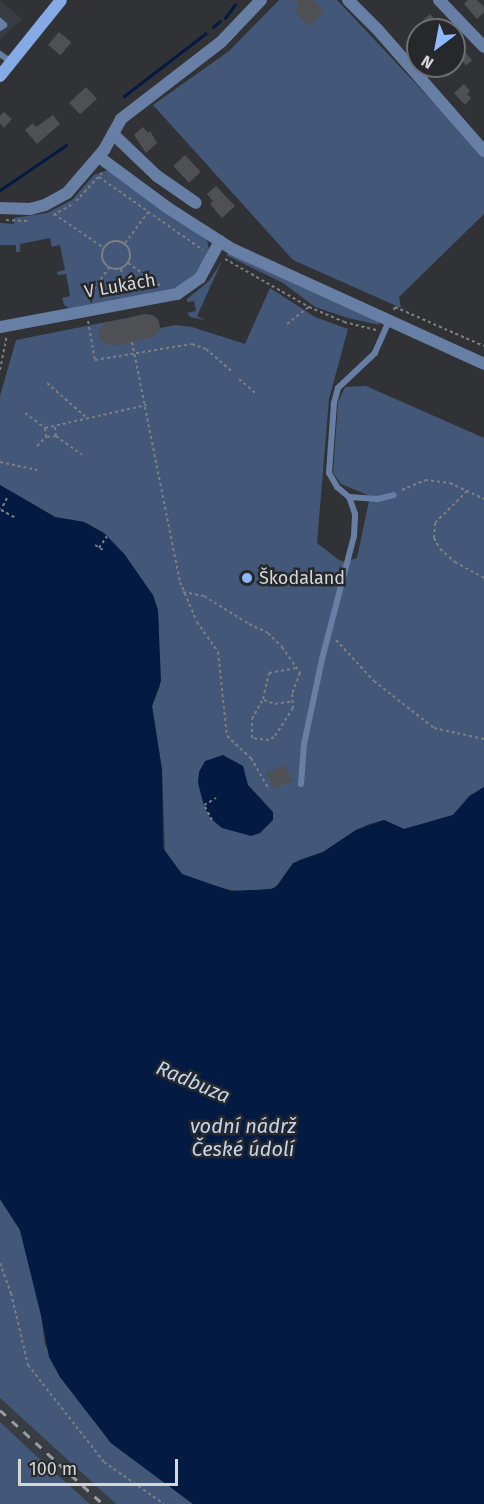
<!DOCTYPE html>
<html>
<head>
<meta charset="utf-8">
<style>
  body { margin:0 }
  #map { position:relative; width:484px; height:1504px; overflow:hidden; background:#313235; font-family:"Fira Sans",sans-serif }
  div>[style] { position:absolute }
  .built>* { inset:0; background:#383d44 }
  .green>* { inset:0; background:#435778 }
  .water>* { inset:0; background:#031a42 }
  .stream>* { height:3px; margin:-1.5px; padding:0 1.5px; transform-origin:1.5px; border-radius:1.5px; background:#031a42 }
  .building>* { inset:0; background:#4f5053; transform-origin:0 0 }
  .path>* { height:2px; margin-top:-1px; transform-origin:0; background:repeating-linear-gradient(90deg,#7d7e80 0 3px,transparent 0 6px) }
  .path>.ring { margin:-1px; padding:0; box-sizing:content-box; background:none; border:2px solid #7d7e80; border-radius:50% }
  .service>* { height:6px; margin:-3px; padding:0 3px; transform-origin:3px; border-radius:3px; background:#687fa5 }
  .minor>* { height:12px; margin:-6px; padding:0 6px; transform-origin:6px; border-radius:6px; background:#687fa5 }
  .secondary>* { height:12px; margin:-6px; padding:0 6px; transform-origin:6px; border-radius:6px; background:#85aae6 }
  .rail>* { height:3px; margin-top:-1.5px; transform-origin:0; background:repeating-linear-gradient(90deg,#9a9b9c 0 8px,transparent 0 16px) }
  .dots>* { width:16px; height:16px; translate:-50% -50%; box-sizing:border-box; border:3px solid #27282b; border-radius:50% }
  span { translate:-50% -50%; white-space:nowrap; text-align:center; line-height:1.15; -webkit-text-stroke:5px #27282b; paint-order:stroke }
  .street-label { font-size:18px; color:#d5d6d7 }
  .poi-label { font-size:18px; color:#d5d6d7 }
  .left { translate:0 -50%; text-align:left }
  .water-label { font-size:20px; color:#c2d5f1; font-style:italic }
  .north { position:absolute; left:406px; top:18px; width:60px; height:60px; box-sizing:border-box; background:#27282b; border:2px solid #6d6e70; border-radius:50%; rotate:212deg; font-size:16px; font-weight:700; line-height:24px; text-align:center; color:#d5d6d7 }
  .north::after { content:''; display:block; margin:auto; width:21px; height:27px; background:#8eb9fd; clip-path:polygon(50% 0,100% 100%,50% 72%,0 100%) }
  .scale { position:absolute; left:18px; top:1459px; width:160px; height:27px; box-sizing:border-box; border:3px solid #d5d6d7; border-top:0; padding-left:8px; font-size:18px; line-height:21px; white-space:nowrap; color:#d5d6d7; -webkit-text-stroke:4px #27282b; paint-order:stroke }
</style>
</head>
<body>
<div id="map">
  <div class="built">
    <div style="clip-path:polygon(0 0,22px 19px,0 40px)"></div>
    <div style="clip-path:polygon(0 1398px,116px 1504px,90px 1504px,42px 1461px,0 1422px)"></div>
  </div>
  <div class="green">
    <div style="clip-path:polygon(279px 0,337px 0,484px 156px,484px 214px,399px 297px,401px 308px,293px 260px,153px 105px,229px 51px)"></div>
    <div style="clip-path:polygon(108px 170px,207px 240px,209px 250px,193px 279px,173px 289px,69px 308px,64px 305px,62px 298px,70px 296px,66px 274px,58px 275px,57px 272px,65px 270px,60px 245px,52px 247px,50px 238px,20px 244px,20px 252px,16px 252px,16px 245px,0 245px,0 253px,0 223px,14px 224px,14px 218px,47px 213px,72px 200px,94px 175px)"></div>
    <div style="clip-path:polygon(229px 253px,376px 320px,380px 325px,348px 318px,315px 307px,283px 283px,226px 255px)"></div>
    <div style="clip-path:polygon(222px 261px,197px 316px,205px 320px,190px 317px,187px 313px,196px 311px,194px 301px,187px 302px,187px 299px,209px 281px)"></div>
    <div style="clip-path:polygon(270px 288px,315px 317px,348px 329px,329px 399px,317px 543px,339px 560px,345px 562px,357px 558px,370px 496px,341px 484px,333px 473px,338px 402px,345px 387px,366px 386px,484px 438px,484px 787px,469px 796px,453px 815px,404px 829px,384px 820px,369px 824px,356px 830px,323px 852px,299px 860px,288px 870px,275px 888px,243px 892px,215px 887px,182px 874px,165px 853px,162px 770px,152px 706px,160px 686px,158px 610px,125px 555px,104px 533px,84px 522px,55px 517px,0 485px,0 396px,16px 340px,147px 314px,157px 318px,160px 328px,176px 325px,192px 327px,245px 344px)"></div>
    <div style="clip-path:polygon(0 1199px,20px 1230px,41px 1315px,45px 1344px,60px 1377px,111px 1443px,193px 1504px,116px 1504px,0 1398px)"></div>
    <div style="clip-path:polygon(0 1422px,42px 1461px,90px 1504px,0 1504px)"></div>
  </div>
  <div class="water">
    <div style="clip-path:polygon(0 485px,55px 517px,84px 522px,104px 533px,125px 555px,153px 595px,158px 610px,161px 681px,152px 706px,162px 770px,163px 848px,182px 874px,231px 891px,272px 889px,278px 885px,293px 863px,323px 852px,356px 830px,384px 820px,404px 829px,453px 815px,470px 796px,484px 787px,484px 1504px,193px 1504px,111px 1443px,60px 1377px,49px 1357px,41px 1315px,20px 1230px,0 1199px)"></div>
    <div style="clip-path:polygon(223px 755px,243px 766px,248px 785px,273px 812px,273px 820px,260px 833px,251px 836px,222px 828px,210px 818px,204px 806px,198px 783px,199px 772px,205px 761px)"></div>
  </div>
  <div class="stream">
    <div style="left:225px;top:18px;width:17px;rotate:-54deg"></div>
    <div style="left:213px;top:27px;width:9px;rotate:-41deg"></div>
    <div style="left:124px;top:96px;width:103px;rotate:-37.5deg"></div>
    <div style="left:0;top:190px;width:80px;rotate:-34.3deg"></div>
  </div>
  <div class="building">
    <div style="clip-path:polygon(294px 0,313px 0,324px 12px,309px 26px,294px 10px,299px 5px)"></div>
    <div style="clip-path:polygon(468px 0,477px 0,484px 7px,484px 12px,477px 19px,464px 4px)"></div>
    <div style="clip-path:polygon(430px 14px,445px 30px,432px 30px,423px 20px)"></div>
    <div style="left:59px;top:32px;width:16px;height:17px;rotate:40deg"></div>
    <div style="left:462px;top:49px;width:15px;height:8px;rotate:48deg"></div>
    <div style="clip-path:polygon(436px 66px,459px 66px,447px 77px)"></div>
    <div style="clip-path:polygon(464px 84px,470px 91px,467px 94px,471px 98px,465px 105px,454px 93px)"></div>
    <div style="left:86px;top:87px;width:16px;height:23px;rotate:47deg"></div>
    <div style="clip-path:polygon(4px 112px,12px 119px,4px 128px,0 123px,0 116px)"></div>
    <div style="clip-path:polygon(53px 115px,60px 124px,37px 144px,25px 130px,33px 123px,36px 127px)"></div>
    <div style="clip-path:polygon(143px 127px,148px 133px,150px 131px,157px 143px,146px 153px,134px 135px)"></div>
    <div style="left:185px;top:155px;width:23px;height:16px;rotate:47deg"></div>
    <div style="clip-path:polygon(216px 186px,235px 206px,222px 218px,210px 204px,213px 201px,207px 194px)"></div>
    <div style="clip-path:polygon(145px 314px,153px 315px,159px 322px,160px 330px,154px 337px,112px 346px,100px 340px,99px 330px,105px 323px)"></div>
    <div style="clip-path:polygon(284px 765px,293px 781px,274px 788px,266px 773px)"></div>
  </div>
  <div class="path">
    <div style="left:99px;top:177px;width:127px;rotate:35.1deg"></div>
    <div style="left:76px;top:201px;width:38px;rotate:-47deg"></div>
    <div style="left:54px;top:214px;width:60px;rotate:34.2deg"></div>
    <div style="left:53px;top:215px;width:21px;rotate:-29deg"></div>
    <div style="left:6px;top:220px;width:21px;rotate:3deg"></div>
    <div class="ring" style="left:102px;top:241px;width:26px;height:26px"></div>
    <div style="left:125px;top:243px;width:39px;rotate:-53deg"></div>
    <div style="left:225px;top:259px;width:97px;rotate:29.7deg"></div>
    <div style="left:309px;top:307px;width:38px;rotate:23deg"></div>
    <div style="left:344px;top:322px;width:33px;rotate:14deg"></div>
    <div style="left:128px;top:263px;width:39px;rotate:35deg"></div>
    <div style="left:121px;top:269px;width:23px;rotate:83deg"></div>
    <div style="left:87px;top:299px;width:39px;rotate:-55deg"></div>
    <div style="left:394px;top:310px;width:3px;rotate:-72deg"></div>
    <div style="left:395px;top:307px;width:97px;rotate:23.7deg"></div>
    <div style="left:88px;top:321px;width:40px;rotate:80deg"></div>
    <div style="left:95px;top:360px;width:98px;rotate:-9.4deg"></div>
    <div style="left:192px;top:344px;width:15px;rotate:20deg"></div>
    <div style="left:206px;top:349px;width:35px;rotate:41deg"></div>
    <div style="left:287px;top:324px;width:28px;rotate:-38deg"></div>
    <div style="left:132px;top:342px;width:245px;rotate:78.7deg"></div>
    <div style="left:180px;top:582px;width:43px;rotate:67deg"></div>
    <div style="left:197px;top:622px;width:37px;rotate:55deg"></div>
    <div style="left:218px;top:652px;width:84px;rotate:83.9deg"></div>
    <div style="left:227px;top:736px;width:33px;rotate:43deg"></div>
    <div style="left:251px;top:758px;width:36px;rotate:60deg"></div>
    <div style="left:0;top:370px;width:33px;rotate:-79deg"></div>
    <div style="left:239px;top:379px;width:21px;rotate:41deg"></div>
    <div style="left:47px;top:383px;width:53px;rotate:41.2deg"></div>
    <div style="left:25px;top:413px;width:25px;rotate:37deg"></div>
    <div style="left:55px;top:427px;width:9px;rotate:84deg"></div>
    <div style="left:56px;top:436px;width:10px;rotate:174deg"></div>
    <div style="left:46px;top:437px;width:9px;rotate:-96deg"></div>
    <div style="left:45px;top:428px;width:104px;rotate:-12.8deg"></div>
    <div style="left:56px;top:436px;width:32px;rotate:36deg"></div>
    <div style="left:37px;top:446px;width:13px;rotate:-45deg"></div>
    <div style="left:0;top:462px;width:38px;rotate:12deg"></div>
    <div style="left:402px;top:490px;width:25px;rotate:-23deg"></div>
    <div style="left:425px;top:480px;width:25px;rotate:7deg"></div>
    <div style="left:450px;top:483px;width:38px;rotate:25deg"></div>
    <div style="left:467px;top:491px;width:45px;rotate:135deg"></div>
    <div style="left:435px;top:523px;width:15px;rotate:94deg"></div>
    <div style="left:434px;top:538px;width:13px;rotate:61deg"></div>
    <div style="left:440px;top:549px;width:20px;rotate:41deg"></div>
    <div style="left:455px;top:562px;width:33px;rotate:29deg"></div>
    <div style="left:7px;top:498px;width:13px;rotate:117deg"></div>
    <div style="left:1px;top:510px;width:15px;rotate:28deg"></div>
    <div style="left:95px;top:545px;width:9px;rotate:32deg"></div>
    <div style="left:99px;top:548px;width:14px;rotate:-56deg"></div>
    <div style="left:183px;top:592px;width:21px;rotate:11deg"></div>
    <div style="left:204px;top:596px;width:53px;rotate:31.9deg"></div>
    <div style="left:249px;top:624px;width:21px;rotate:25deg"></div>
    <div style="left:268px;top:633px;width:20px;rotate:45deg"></div>
    <div style="left:282px;top:647px;width:32px;rotate:55deg"></div>
    <div style="left:300px;top:673px;width:22px;rotate:111deg"></div>
    <div style="left:292px;top:694px;width:14px;rotate:86deg"></div>
    <div style="left:293px;top:708px;width:35px;rotate:123deg"></div>
    <div style="left:274px;top:737px;width:6px;rotate:149deg"></div>
    <div style="left:269px;top:740px;width:17px;rotate:-173deg"></div>
    <div style="left:252px;top:738px;width:19px;rotate:-90deg"></div>
    <div style="left:252px;top:719px;width:23px;rotate:-61deg"></div>
    <div style="left:263px;top:699px;width:27px;rotate:-77deg"></div>
    <div style="left:269px;top:673px;width:27px;rotate:-10deg"></div>
    <div style="left:336px;top:640px;width:56px;rotate:47.2deg"></div>
    <div style="left:374px;top:681px;width:76px;rotate:38.1deg"></div>
    <div style="left:434px;top:728px;width:51px;rotate:12.4deg"></div>
    <div style="left:264px;top:700px;width:12px;rotate:20deg"></div>
    <div style="left:275px;top:704px;width:18px;rotate:-9deg"></div>
    <div style="left:212px;top:820px;width:17px;rotate:-118deg"></div>
    <div style="left:204px;top:805px;width:14px;rotate:-30deg"></div>
    <div style="left:0;top:1263px;width:32px;rotate:70deg"></div>
    <div style="left:11px;top:1293px;width:74px;rotate:76.7deg"></div>
    <div style="left:28px;top:1365px;width:123px;rotate:51.9deg"></div>
    <div style="left:104px;top:1462px;width:73px;rotate:35deg"></div>
  </div>
  <div class="service">
    <div style="left:0;top:21px;width:6px;rotate:45deg"></div>
    <div style="left:4px;top:25px;width:5px;rotate:143deg"></div>
    <div style="left:0;top:54px;width:14px;rotate:36deg"></div>
    <div style="left:389px;top:321px;width:35px;rotate:114deg"></div>
    <div style="left:375px;top:353px;width:51px;rotate:136.6deg"></div>
    <div style="left:338px;top:388px;width:16px;rotate:105deg"></div>
    <div style="left:334px;top:403px;width:70px;rotate:94.1deg"></div>
    <div style="left:329px;top:473px;width:16px;rotate:60deg"></div>
    <div style="left:337px;top:487px;width:16px;rotate:40deg"></div>
    <div style="left:349px;top:497px;width:29px;rotate:4deg"></div>
    <div style="left:378px;top:499px;width:16px;rotate:-14deg"></div>
    <div style="left:301px;top:784px;width:40px;rotate:-85.7deg"></div>
    <div style="left:304px;top:744px;width:87px;rotate:-78deg"></div>
    <div style="left:322px;top:659px;width:127px;rotate:-75.4deg"></div>
    <div style="left:354px;top:536px;width:22px;rotate:-87deg"></div>
    <div style="left:355px;top:514px;width:18px;rotate:-109deg"></div>
  </div>
  <div class="minor">
    <div style="left:348px;top:0;width:42px;rotate:45deg"></div>
    <div style="left:378px;top:30px;width:161px;rotate:48.8deg"></div>
    <div style="left:439px;top:0;width:65px;rotate:46.2deg"></div>
    <div style="left:113px;top:134px;width:61px;rotate:43.7deg"></div>
    <div style="left:157px;top:176px;width:47px;rotate:34.7deg"></div>
    <div style="left:99px;top:157px;width:86px;rotate:36.5deg"></div>
    <div style="left:168px;top:208px;width:76px;rotate:32.6deg"></div>
    <div style="left:232px;top:249px;width:277px;rotate:24.5deg"></div>
    <div style="left:0;top:208px;width:30px;rotate:2deg"></div>
    <div style="left:30px;top:209px;width:16px;rotate:-15deg"></div>
    <div style="left:45px;top:205px;width:25px;rotate:-29deg"></div>
    <div style="left:67px;top:193px;width:57px;rotate:-49.3deg"></div>
    <div style="left:104px;top:150px;width:35px;rotate:-61deg"></div>
    <div style="left:121px;top:119px;width:126px;rotate:-37.6deg"></div>
    <div style="left:221px;top:42px;width:58px;rotate:-46.4deg"></div>
    <div style="left:0;top:327px;width:180px;rotate:-10.6deg"></div>
    <div style="left:177px;top:294px;width:28px;rotate:-35deg"></div>
    <div style="left:200px;top:278px;width:42px;rotate:-61.6deg"></div>
  </div>
  <div class="secondary">
    <div style="left:0;top:76px;width:97px;rotate:-51.2deg"></div>
  </div>
  <div class="rail">
    <div style="left:0;top:1410px;width:139px;rotate:42.4deg"></div>
  </div>
  <div class="dots">
    <div style="left:247px;top:578px;background:#8eb9fd"></div>
  </div>
  <div class="street-label">
    <span style="left:120px;top:286px;rotate:-10deg">V Lukách</span>
  </div>
  <div class="poi-label">
    <span class="left" style="left:259px;top:578px">Škodaland</span>
  </div>
  <div class="water-label">
    <span style="left:193px;top:1082px;rotate:23deg">Radbuza</span>
    <span style="left:243px;top:1138px">vodní nádrž<br>České údolí</span>
  </div>
  <div class="north">N</div>
  <div class="scale">100 m</div>
</div>
</body>
</html>
